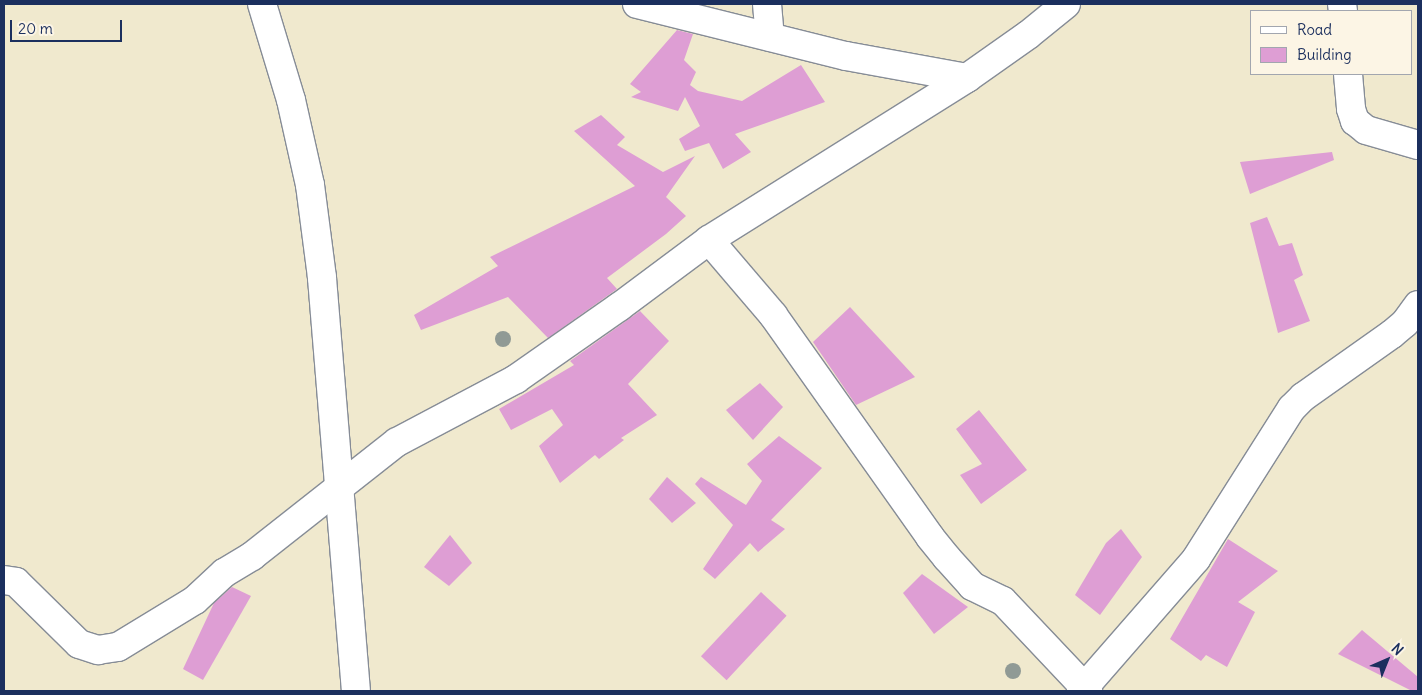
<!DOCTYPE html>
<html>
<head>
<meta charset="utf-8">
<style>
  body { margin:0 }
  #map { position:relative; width:1422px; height:695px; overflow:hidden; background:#f0e9ce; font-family:Delius,sans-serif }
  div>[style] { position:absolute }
  .building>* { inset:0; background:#de9ed4; transform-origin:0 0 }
  .roads { filter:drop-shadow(1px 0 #868c96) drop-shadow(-1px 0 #868c96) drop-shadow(0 1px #868c96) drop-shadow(0 -1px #868c96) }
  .minor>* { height:28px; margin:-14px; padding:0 14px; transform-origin:14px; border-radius:14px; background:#fff }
  .trees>* { width:16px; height:16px; margin:-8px; border-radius:50%; background:#909a95 }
  span { translate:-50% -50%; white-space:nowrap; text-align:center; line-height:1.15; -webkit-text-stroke:4.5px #fcf5e5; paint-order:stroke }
  .frame { position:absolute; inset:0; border:5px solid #1b2f5e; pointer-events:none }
  .legend { position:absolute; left:1250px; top:10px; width:162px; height:65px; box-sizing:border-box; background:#fcf5e5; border:1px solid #a2a6af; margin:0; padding:6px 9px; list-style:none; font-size:15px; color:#1b2f5e }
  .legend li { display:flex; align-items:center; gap:10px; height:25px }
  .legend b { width:25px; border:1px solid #a2a6af }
  .north { position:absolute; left:1362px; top:635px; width:50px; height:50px; -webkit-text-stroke:4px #fcf5e5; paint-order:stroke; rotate:44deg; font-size:14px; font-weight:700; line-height:20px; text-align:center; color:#1b2f5e }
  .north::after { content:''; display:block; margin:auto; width:18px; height:22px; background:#1b2f5e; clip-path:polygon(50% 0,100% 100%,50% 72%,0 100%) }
  .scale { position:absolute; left:10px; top:20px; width:112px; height:22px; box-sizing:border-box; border:2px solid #1b2f5e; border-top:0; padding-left:6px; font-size:15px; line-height:18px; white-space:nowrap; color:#1b2f5e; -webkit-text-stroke:4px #fcf5e5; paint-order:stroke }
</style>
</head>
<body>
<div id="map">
  <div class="building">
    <div style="clip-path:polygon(677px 30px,693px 34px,684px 60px,696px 72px,690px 85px,698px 91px,742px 101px,801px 65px,825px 102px,735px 134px,751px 152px,723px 169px,709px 143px,685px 151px,679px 139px,700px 126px,685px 97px,678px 111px,631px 97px,641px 92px,630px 84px)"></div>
    <div style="clip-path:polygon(601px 115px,625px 137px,617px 145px,663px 172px,695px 156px,666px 197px,686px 216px,666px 234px,607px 278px,617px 289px,548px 338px,508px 297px,421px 330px,414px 315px,498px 266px,490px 257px,635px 186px,574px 131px)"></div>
    <div style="clip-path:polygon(1332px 152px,1334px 160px,1250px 194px,1240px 162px)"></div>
    <div style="clip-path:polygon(1267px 217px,1279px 246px,1292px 243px,1303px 275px,1294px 280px,1310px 321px,1278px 333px,1250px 223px)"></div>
    <div style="clip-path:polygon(850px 307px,915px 377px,856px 405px,813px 342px)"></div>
    <div style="clip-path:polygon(640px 311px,669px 341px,628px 384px,657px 415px,621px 438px,624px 440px,599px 459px,595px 455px,560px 483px,539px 446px,563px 425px,552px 409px,511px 430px,499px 409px,574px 365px,570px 361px)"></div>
    <div style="clip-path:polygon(760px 383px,783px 407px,753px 440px,726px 410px)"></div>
    <div style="clip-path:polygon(979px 410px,1027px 470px,981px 504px,960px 475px,982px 464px,956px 429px)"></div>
    <div style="clip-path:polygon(779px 436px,822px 468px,771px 520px,785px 529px,758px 552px,750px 543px,715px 579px,703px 569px,733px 525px,695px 484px,701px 477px,746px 505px,762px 481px,747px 464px)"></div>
    <div style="clip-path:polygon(667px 477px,696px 503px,672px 523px,649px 499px)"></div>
    <div style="clip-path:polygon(1121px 529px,1142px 557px,1100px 615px,1075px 595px,1106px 543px)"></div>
    <div style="clip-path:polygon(450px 535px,472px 563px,449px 586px,424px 567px)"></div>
    <div style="clip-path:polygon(1228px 539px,1278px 571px,1238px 602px,1255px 612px,1227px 667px,1206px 655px,1201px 661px,1170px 639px)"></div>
    <div style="clip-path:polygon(922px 574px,968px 607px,934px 634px,903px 593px)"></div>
    <div style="clip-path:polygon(232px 587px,251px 596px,203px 680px,183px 669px,214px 603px)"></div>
    <div style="left:761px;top:592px;width:35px;height:88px;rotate:43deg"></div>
    <div style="clip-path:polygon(1362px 630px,1418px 677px,1418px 691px,1412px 691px,1338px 654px)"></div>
  </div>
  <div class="roads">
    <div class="minor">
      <div style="left:262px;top:4px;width:100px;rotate:73.2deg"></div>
      <div style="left:291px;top:100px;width:87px;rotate:77.4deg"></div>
      <div style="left:310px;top:185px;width:94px;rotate:82.6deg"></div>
      <div style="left:322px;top:278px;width:414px;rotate:85.3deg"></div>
      <div style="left:637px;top:4px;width:215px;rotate:14deg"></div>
      <div style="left:846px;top:56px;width:123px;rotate:10.3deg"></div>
      <div style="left:967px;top:78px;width:75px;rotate:-35.2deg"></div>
      <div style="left:1028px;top:35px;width:49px;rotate:-39.2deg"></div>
      <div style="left:767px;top:4px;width:33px;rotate:85deg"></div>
      <div style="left:1342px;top:4px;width:7px;rotate:82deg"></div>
      <div style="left:1348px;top:74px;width:35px;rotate:85deg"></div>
      <div style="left:1351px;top:109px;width:13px;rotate:72deg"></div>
      <div style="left:1355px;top:121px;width:14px;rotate:39deg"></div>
      <div style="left:1366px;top:130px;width:54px;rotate:16.1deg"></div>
      <div style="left:709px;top:240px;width:99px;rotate:49.5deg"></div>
      <div style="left:773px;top:315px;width:272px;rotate:54.7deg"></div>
      <div style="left:930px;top:537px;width:27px;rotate:51deg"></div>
      <div style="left:947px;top:558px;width:38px;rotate:48deg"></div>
      <div style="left:972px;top:586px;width:34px;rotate:26deg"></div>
      <div style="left:1003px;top:601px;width:124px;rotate:46.6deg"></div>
      <div style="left:4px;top:580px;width:12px;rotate:9deg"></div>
      <div style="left:16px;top:582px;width:88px;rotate:44.5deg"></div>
      <div style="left:79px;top:644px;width:20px;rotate:18deg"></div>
      <div style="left:98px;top:650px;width:20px;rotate:-9deg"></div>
      <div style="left:118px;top:647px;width:90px;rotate:-31.4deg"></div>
      <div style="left:195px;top:600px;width:40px;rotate:-43deg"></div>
      <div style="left:224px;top:573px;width:33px;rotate:-31deg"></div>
      <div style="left:252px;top:556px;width:184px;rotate:-38.2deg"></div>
      <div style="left:397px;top:442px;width:135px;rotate:-27.9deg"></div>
      <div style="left:516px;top:379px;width:126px;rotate:-35deg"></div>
      <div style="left:619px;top:307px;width:112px;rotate:-36.7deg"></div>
      <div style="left:709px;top:240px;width:305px;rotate:-32.1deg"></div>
      <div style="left:1081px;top:691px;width:175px;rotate:-48.9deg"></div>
      <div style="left:1196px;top:559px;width:179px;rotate:-57.6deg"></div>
      <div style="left:1292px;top:408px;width:16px;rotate:-45deg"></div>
      <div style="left:1303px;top:397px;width:109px;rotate:-35.3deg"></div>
      <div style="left:1392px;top:334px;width:17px;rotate:-40deg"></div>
      <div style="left:1405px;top:323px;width:22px;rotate:-54deg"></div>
    </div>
  </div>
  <div class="trees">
    <div style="left:503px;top:339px"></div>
    <div style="left:1013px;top:671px"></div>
  </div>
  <div class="frame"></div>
  <ul class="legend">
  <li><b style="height:6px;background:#fff"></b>Road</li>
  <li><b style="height:14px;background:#de9ed4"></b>Building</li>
  </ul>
  <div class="north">N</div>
  <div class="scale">20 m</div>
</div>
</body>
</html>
